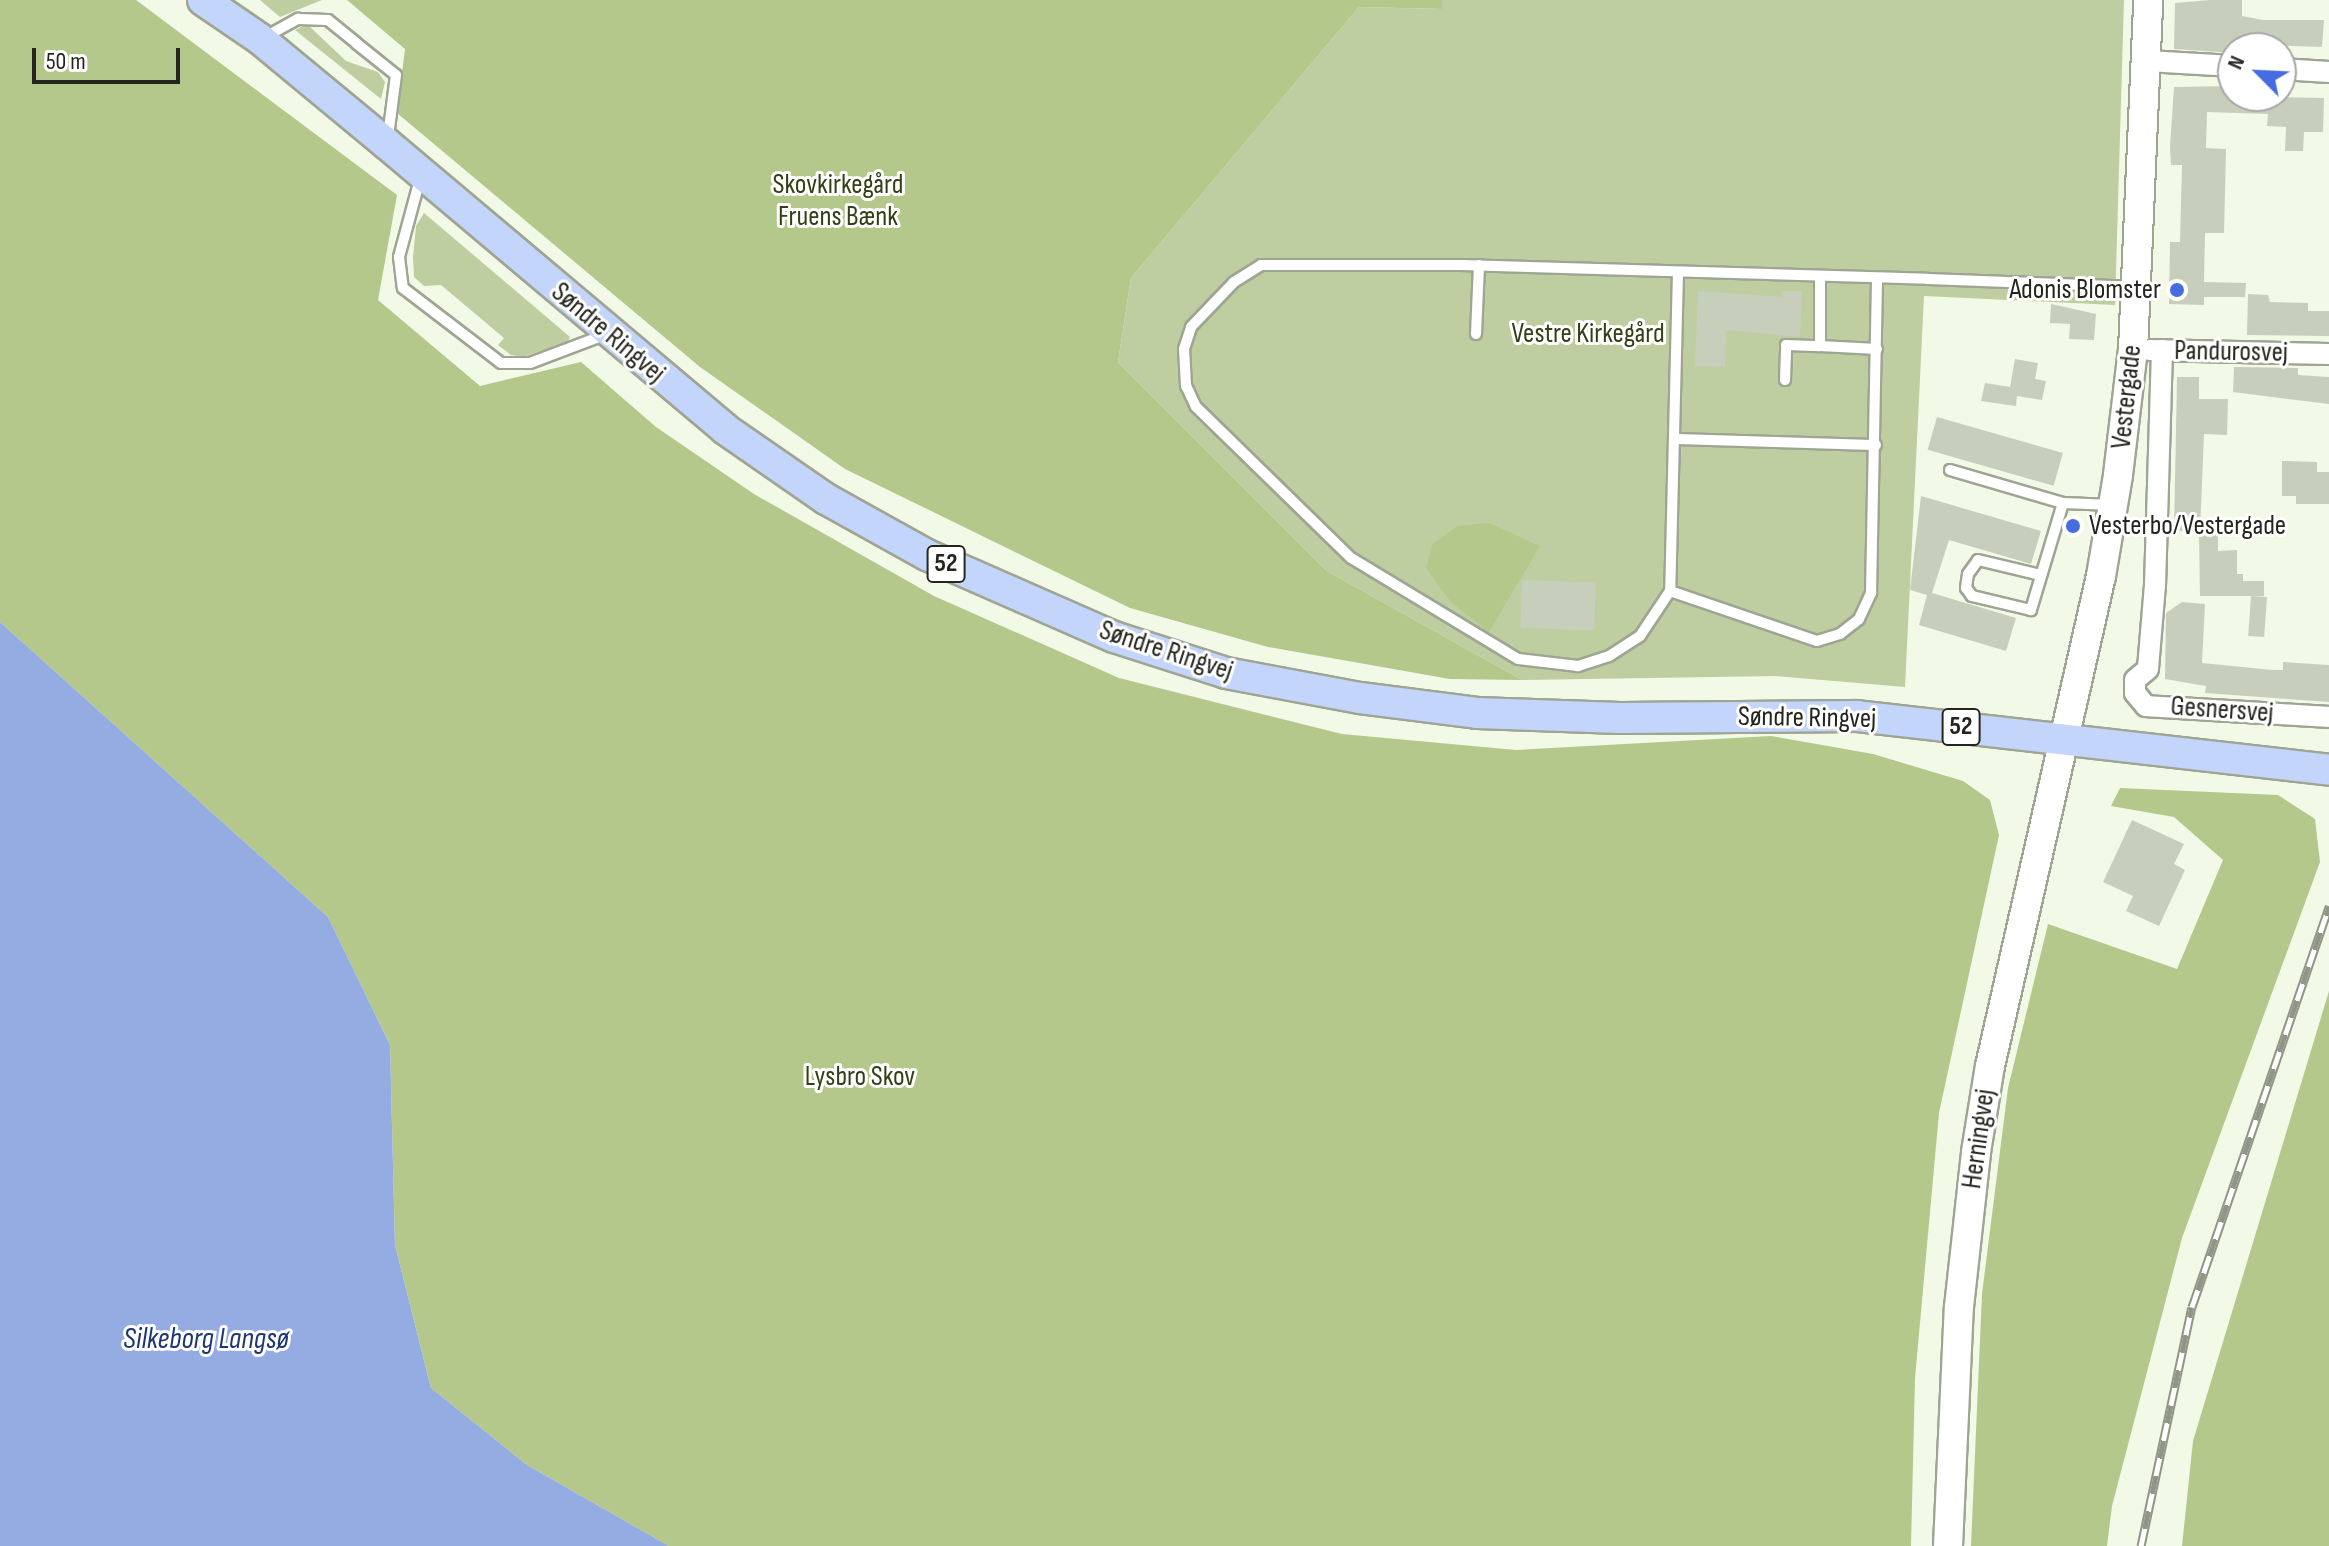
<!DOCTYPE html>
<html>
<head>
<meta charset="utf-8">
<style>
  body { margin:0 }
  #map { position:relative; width:2329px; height:1546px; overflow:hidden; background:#f2f9e6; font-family:"Sofia Sans Condensed",sans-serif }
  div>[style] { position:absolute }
  .green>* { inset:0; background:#becea1 }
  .forest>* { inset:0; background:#b4c88c }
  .water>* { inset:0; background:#95ace3 }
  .building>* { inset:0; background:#c7cebc; transform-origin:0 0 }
  .roads { filter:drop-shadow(2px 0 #9fa593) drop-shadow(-2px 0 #9fa593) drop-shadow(0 2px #9fa593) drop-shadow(0 -2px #9fa593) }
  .lane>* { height:10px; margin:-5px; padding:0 5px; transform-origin:5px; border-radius:5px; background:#fff }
  .street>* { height:20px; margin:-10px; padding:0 10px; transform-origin:10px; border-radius:10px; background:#fff }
  .secondary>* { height:28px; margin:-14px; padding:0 14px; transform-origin:14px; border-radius:14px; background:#fff }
  .primary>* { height:30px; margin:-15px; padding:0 15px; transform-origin:15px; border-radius:15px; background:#c4d5fc }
  .rail>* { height:9px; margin-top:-4.5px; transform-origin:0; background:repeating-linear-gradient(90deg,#fff 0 18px,#909587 0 36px); box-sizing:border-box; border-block:2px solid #909587 }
  .dots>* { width:22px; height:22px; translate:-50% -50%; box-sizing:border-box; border:4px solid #fff; border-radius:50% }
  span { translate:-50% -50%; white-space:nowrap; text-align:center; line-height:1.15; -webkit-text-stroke:6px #fff; paint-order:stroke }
  .shield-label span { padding:2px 6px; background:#fff; border:2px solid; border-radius:6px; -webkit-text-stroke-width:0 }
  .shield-label { font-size:26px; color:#23251e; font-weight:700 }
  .park-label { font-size:28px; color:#333f14 }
  .poi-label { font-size:28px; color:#23251e }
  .right { translate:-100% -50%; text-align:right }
  .left { translate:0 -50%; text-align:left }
  .street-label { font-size:28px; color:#23251e }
  .water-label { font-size:30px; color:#1f3575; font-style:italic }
  .north { position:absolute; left:2217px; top:32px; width:80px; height:80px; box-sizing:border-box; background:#fff; border:2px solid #a7a8a5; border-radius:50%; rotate:294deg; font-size:22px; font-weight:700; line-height:32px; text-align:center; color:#23251e }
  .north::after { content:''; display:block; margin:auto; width:28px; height:36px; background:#466de0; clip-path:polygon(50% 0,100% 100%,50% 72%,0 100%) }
  .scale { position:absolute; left:32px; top:48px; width:148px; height:36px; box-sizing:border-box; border:4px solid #23251e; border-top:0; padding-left:10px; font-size:24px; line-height:28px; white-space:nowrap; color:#23251e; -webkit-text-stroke:6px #fff; paint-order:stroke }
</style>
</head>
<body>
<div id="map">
  <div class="green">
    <div style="clip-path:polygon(260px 0,322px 0,280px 17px)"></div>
    <div style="clip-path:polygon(1442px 0,2124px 0,2115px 305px,1924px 296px,1905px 687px,1775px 676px,1522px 680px,1327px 571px,1118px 362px,1131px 278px,1359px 7px,1442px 9px)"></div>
    <div style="clip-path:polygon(307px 24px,346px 61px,378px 72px,385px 82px,381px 99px,295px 30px)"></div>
    <div style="clip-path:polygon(424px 213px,570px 337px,568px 341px,523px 357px,511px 355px,498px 345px,504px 338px,441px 285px,424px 286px,414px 277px,413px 257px,416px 226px)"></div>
  </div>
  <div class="forest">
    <div style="clip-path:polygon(0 0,136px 0,397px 195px,378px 300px,480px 386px,581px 362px,656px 427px,754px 494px,934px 596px,1119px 678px,1342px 734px,1516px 750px,1771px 736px,1873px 754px,1963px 781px,1990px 800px,1999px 835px,1939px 1113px,1915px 1378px,1911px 1546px,669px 1546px,527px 1465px,431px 1388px,395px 1245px,390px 1045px,328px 917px,0 622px)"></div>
    <div style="clip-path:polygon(347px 0,1442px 0,1442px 9px,1359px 7px,1131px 278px,1118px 362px,1327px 571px,1522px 680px,1450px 679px,1268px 647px,1130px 608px,845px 469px,700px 367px,397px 113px,405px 49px)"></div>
    <div style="clip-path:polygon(1489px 523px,1540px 546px,1489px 632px,1451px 602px,1426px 568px,1432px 545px,1457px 526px)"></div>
    <div style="clip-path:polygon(2120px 788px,2278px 795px,2315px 819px,2320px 862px,2182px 1238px,2112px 1506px,2107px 1546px,1971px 1546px,1982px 1294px,2008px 1088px,2048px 924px,2177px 969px,2223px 860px,2174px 817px,2111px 806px)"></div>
    <div style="clip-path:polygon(2329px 991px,2329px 1546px,2182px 1546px,2193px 1441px)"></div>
  </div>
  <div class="water">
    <div style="clip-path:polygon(0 622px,328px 917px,390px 1045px,395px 1245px,431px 1388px,527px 1465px,669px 1546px,0 1546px)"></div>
  </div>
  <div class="building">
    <div style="clip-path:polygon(2210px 0,2242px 0,2242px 16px,2263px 20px,2324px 20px,2322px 47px,2235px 44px,2233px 53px,2174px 49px,2175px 3px)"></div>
    <div style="clip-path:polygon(2233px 86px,2233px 96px,2324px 98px,2323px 132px,2304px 132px,2303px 151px,2285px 151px,2286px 127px,2267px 126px,2268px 114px,2207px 112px,2206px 148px,2226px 149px,2224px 233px,2205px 233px,2204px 282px,2246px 283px,2245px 297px,2204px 297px,2204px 305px,2169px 304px,2170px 242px,2180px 242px,2182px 165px,2171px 165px,2170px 147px,2174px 87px)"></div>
    <div style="clip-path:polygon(1698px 291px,1782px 297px,1782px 291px,1802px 291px,1800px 337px,1726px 330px,1725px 367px,1695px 366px)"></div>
    <div style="clip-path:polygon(2248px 294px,2268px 295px,2270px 302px,2308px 303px,2308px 311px,2329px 311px,2329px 336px,2247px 335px)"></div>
    <div style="clip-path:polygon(2051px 304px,2096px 314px,2094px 340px,2069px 339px,2070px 324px,2050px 323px)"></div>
    <div style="clip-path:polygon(2015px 359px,2038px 363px,2035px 379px,2046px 381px,2042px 400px,2017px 396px,2016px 406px,1981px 401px,1985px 383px,2010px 387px)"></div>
    <div style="clip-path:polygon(2234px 367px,2298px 368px,2298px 375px,2329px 377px,2329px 404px,2233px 392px)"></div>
    <div style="clip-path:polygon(2177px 377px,2199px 377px,2199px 399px,2228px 399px,2227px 435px,2204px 434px,2200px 531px,2174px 531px)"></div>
    <div style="left:1937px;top:417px;width:131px;height:34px;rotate:16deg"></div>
    <div style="clip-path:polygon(2282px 461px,2317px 462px,2317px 472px,2329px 472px,2329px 504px,2296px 504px,2296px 496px,2282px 496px)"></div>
    <div style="clip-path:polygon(1921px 496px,2041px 531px,2031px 564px,1949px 540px,1932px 593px,2016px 618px,2006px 651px,1919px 625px,1927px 595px,1910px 590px)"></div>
    <div style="clip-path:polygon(2199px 534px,2218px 534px,2218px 551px,2237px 550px,2237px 574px,2243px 574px,2243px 581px,2264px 581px,2264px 596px,2200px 596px)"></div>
    <div style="left:1522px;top:580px;width:74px;height:48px;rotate:2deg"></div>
    <div style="left:2251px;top:596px;width:16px;height:40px;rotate:4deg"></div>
    <div style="clip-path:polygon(2182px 602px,2205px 604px,2202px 663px,2273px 670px,2283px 670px,2283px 662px,2329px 665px,2329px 702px,2205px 693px,2206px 686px,2165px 679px,2166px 613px)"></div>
    <div style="clip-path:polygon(2132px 820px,2184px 844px,2174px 864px,2185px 870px,2159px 926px,2126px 911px,2133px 896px,2103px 882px)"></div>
  </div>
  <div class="roads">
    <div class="lane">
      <div style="left:265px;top:37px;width:38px;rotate:-29deg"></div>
      <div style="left:298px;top:19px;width:30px;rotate:2deg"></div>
      <div style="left:328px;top:20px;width:36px;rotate:39deg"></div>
      <div style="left:356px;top:43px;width:51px;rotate:38.7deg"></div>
      <div style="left:396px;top:75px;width:63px;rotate:97.4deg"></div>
      <div style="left:420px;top:179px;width:81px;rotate:105.1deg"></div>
      <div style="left:399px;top:257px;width:31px;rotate:83deg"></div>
      <div style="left:403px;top:288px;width:123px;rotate:37.4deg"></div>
      <div style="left:501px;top:363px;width:29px"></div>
      <div style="left:530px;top:363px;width:79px;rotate:-20.7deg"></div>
      <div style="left:1678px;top:272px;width:319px;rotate:91.4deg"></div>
      <div style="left:1670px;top:591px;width:54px;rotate:123.7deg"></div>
      <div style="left:1640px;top:636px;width:37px;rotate:147deg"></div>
      <div style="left:1609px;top:656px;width:33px;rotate:162deg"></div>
      <div style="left:1578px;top:666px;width:60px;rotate:-173.3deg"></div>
      <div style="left:1518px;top:659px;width:195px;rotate:-148.8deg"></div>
      <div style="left:1351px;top:558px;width:216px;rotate:-135.7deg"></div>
      <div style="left:1196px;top:407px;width:23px;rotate:-115deg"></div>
      <div style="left:1186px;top:386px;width:37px;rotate:-93deg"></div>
      <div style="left:1184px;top:349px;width:23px;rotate:-72deg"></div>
      <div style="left:1191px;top:327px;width:62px;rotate:-46.3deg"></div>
      <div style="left:1234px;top:282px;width:32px;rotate:-32deg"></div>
      <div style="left:1261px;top:265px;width:200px"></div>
      <div style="left:1461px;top:265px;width:467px;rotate:1.7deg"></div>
      <div style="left:1928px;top:279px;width:205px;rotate:2.2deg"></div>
      <div style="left:1476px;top:334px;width:69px;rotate:-87.5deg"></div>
      <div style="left:1820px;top:346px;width:57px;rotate:3deg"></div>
      <div style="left:1785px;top:380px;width:35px;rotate:-88deg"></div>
      <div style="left:1786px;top:345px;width:34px;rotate:2deg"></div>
      <div style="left:1820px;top:346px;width:70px;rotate:-90deg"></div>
      <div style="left:1674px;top:439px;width:202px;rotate:1.7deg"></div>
      <div style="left:1950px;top:470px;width:118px;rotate:16.3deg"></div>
      <div style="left:2063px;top:503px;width:112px;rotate:106.7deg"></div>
      <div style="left:2031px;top:610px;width:61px;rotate:-166.7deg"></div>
      <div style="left:1972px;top:596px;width:10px;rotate:-127deg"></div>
      <div style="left:1966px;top:588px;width:14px;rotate:-82deg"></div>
      <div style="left:1968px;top:574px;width:17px;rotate:-54deg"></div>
      <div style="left:1978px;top:560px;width:65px;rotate:13.4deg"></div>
      <div style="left:2063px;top:503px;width:50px;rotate:2.3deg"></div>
      <div style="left:1670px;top:591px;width:155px;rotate:18.8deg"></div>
      <div style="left:1817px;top:641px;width:24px;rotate:-17deg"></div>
      <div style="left:1840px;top:634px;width:24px;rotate:-38deg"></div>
      <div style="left:1859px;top:619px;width:29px;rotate:-65deg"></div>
      <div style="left:1871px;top:593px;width:315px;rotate:-88.9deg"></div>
    </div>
    <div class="street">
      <div style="left:2147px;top:61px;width:86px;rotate:3.3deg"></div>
      <div style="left:2281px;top:69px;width:48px;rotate:3.6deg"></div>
      <div style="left:2149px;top:350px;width:180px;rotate:1.3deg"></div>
      <div style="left:2162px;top:350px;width:235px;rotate:91.7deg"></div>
      <div style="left:2155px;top:585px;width:84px;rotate:94.8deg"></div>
      <div style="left:2148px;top:669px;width:17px;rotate:140deg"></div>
      <div style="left:2135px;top:680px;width:13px;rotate:90deg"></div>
      <div style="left:2135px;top:693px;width:17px;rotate:50deg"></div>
      <div style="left:2146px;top:706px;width:183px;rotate:3.4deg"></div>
    </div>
    <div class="secondary">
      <div style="left:1948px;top:1546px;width:239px;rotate:-87.4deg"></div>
      <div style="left:1959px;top:1307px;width:156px;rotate:-83.7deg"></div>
      <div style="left:1976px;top:1152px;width:87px;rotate:-80.8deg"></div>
      <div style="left:1990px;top:1066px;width:502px;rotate:-77.24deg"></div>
      <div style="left:2101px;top:576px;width:102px;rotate:-80.4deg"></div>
      <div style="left:2118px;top:475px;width:126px;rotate:-83.2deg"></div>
      <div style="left:2133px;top:350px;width:350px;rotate:-87.5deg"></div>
    </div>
    <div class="primary">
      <div style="left:203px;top:0;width:69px;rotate:34.4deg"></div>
      <div style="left:260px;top:39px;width:165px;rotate:39.6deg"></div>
      <div style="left:387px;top:144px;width:442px;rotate:40.1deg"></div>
      <div style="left:725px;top:429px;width:123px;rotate:34.7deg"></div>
      <div style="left:826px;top:499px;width:115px;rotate:29deg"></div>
      <div style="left:927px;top:555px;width:204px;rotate:23.7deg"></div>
      <div style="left:1114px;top:637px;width:118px;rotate:17.8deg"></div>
      <div style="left:1226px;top:673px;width:136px;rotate:10.6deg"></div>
      <div style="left:1360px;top:698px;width:118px;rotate:7.3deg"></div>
      <div style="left:1477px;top:713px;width:143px;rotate:2deg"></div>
      <div style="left:1620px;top:718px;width:237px;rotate:-0.5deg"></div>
      <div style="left:1857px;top:716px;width:475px;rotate:6.5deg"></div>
    </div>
  </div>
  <div class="rail">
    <div style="left:2141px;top:1546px;width:244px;rotate:-78deg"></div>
    <div style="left:2192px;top:1307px;width:424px;rotate:-71.1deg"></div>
  </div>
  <div class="dots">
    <div style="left:2177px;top:290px;background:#466de0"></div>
    <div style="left:2073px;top:526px;background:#466de0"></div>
  </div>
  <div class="shield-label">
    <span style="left:946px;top:564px">52</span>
    <span style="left:1961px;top:727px">52</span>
  </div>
  <div class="park-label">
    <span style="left:838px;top:201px">Skovkirkegård<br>Fruens Bænk</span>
    <span style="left:1588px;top:334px">Vestre Kirkegård</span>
    <span style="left:860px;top:1077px">Lysbro Skov</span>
  </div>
  <div class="poi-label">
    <span class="right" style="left:2161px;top:290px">Adonis Blomster</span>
    <span class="left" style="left:2089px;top:526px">Vesterbo/Vestergade</span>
  </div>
  <div class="street-label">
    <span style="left:608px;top:333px;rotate:40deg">Søndre Ringvej</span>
    <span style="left:2231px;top:352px;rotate:1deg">Pandurosvej</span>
    <span style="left:2127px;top:397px;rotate:-84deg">Vestergade</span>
    <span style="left:1166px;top:651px;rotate:18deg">Søndre Ringvej</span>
    <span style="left:2222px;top:710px;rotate:4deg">Gesnersvej</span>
    <span style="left:1807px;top:718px;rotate:1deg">Søndre Ringvej</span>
    <span style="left:1979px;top:1139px;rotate:-82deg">Herningvej</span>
  </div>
  <div class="water-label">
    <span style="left:206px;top:1339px">Silkeborg Langsø</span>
  </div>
  <div class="north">N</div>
  <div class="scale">50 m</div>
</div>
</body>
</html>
